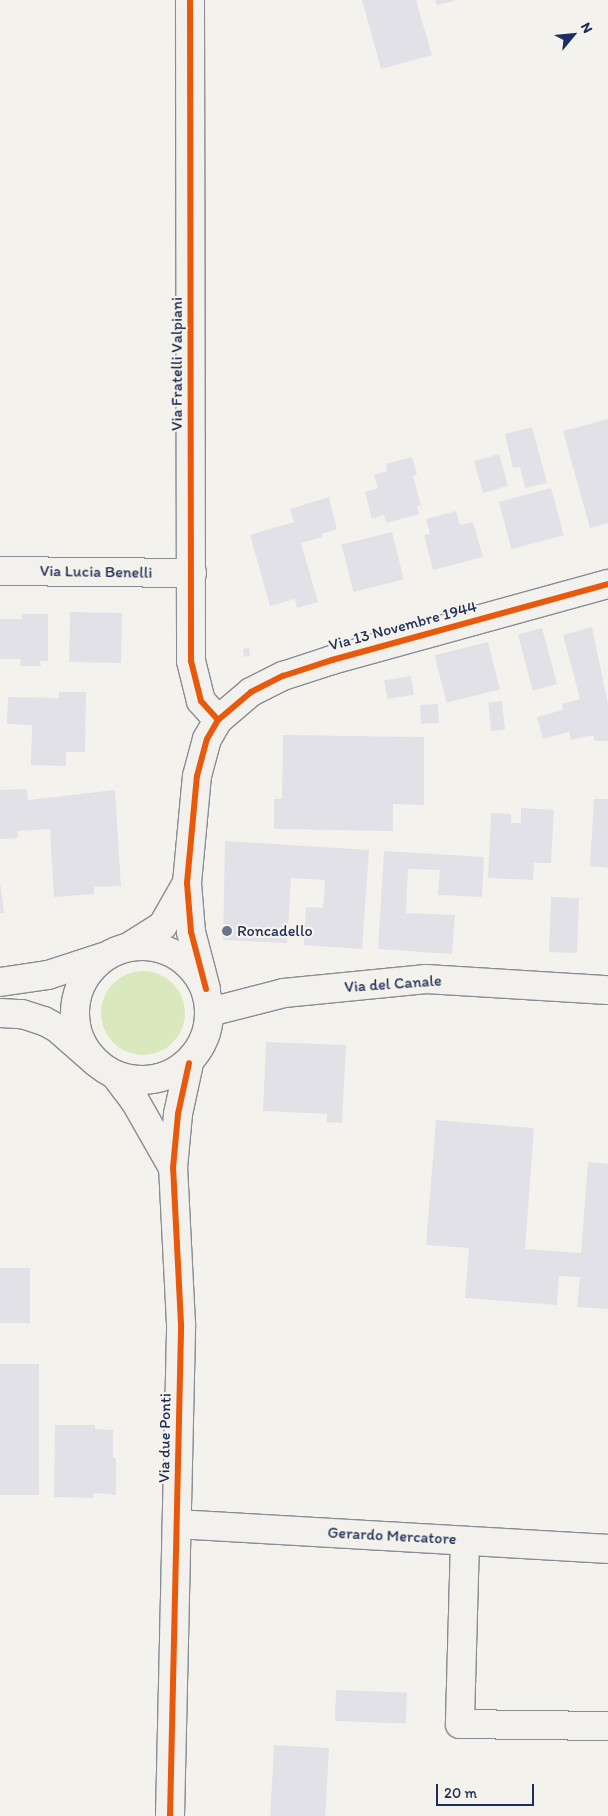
<!DOCTYPE html>
<html>
<head>
<meta charset="utf-8">
<style>
  body { margin:0 }
  #map { position:relative; width:608px; height:1816px; overflow:hidden; background:#f4f2ec; font-family:Itim,sans-serif }
  div>[style] { position:absolute }
  .green>* { inset:0; background:#dae8bd }
  .round { border-radius:50% }
  .building>* { inset:0; background:#e3e1e8; transform-origin:0 0 }
  .roads { filter:drop-shadow(1px 0 #898c92) drop-shadow(-1px 0 #898c92) drop-shadow(0 1px #898c92) drop-shadow(0 -1px #898c92) }
  .minor>* { height:28px; margin:-14px; padding:0 14px; transform-origin:14px; border-radius:14px; background:#f2f1ed }
  .tertiary>* { height:28px; margin:-14px; padding:0 14px; transform-origin:14px; border-radius:14px; background:#f2f1ed }
  .tertiary>.ring { margin:-14px; padding:0; box-sizing:content-box; background:none; border:28px solid #f2f1ed; border-radius:50% }
  .cycleway>* { height:6px; margin:-3px; padding:0 3px; transform-origin:3px; border-radius:3px; background:#e8590c }
  .dots>* { width:14px; height:14px; translate:-50% -50%; box-sizing:border-box; border:2px solid #f7f3e8; border-radius:50% }
  span { translate:-50% -50%; white-space:nowrap; text-align:center; line-height:1.15; -webkit-text-stroke:4.5px #f7f3e8; paint-order:stroke }
  .street-label { font-size:16px; color:#1b2f5e }
  .poi-label { font-size:16px; color:#1b2f5e }
  .left { translate:0 -50%; text-align:left }
  .north { position:absolute; left:548px; top:10px; width:50px; height:50px; -webkit-text-stroke:4px #f7f3e8; paint-order:stroke; rotate:62deg; font-size:14px; font-weight:700; line-height:20px; text-align:center; color:#1b2f5e }
  .north::after { content:''; display:block; margin:auto; width:18px; height:22px; background:#1b2f5e; clip-path:polygon(50% 0,100% 100%,50% 72%,0 100%) }
  .scale { position:absolute; left:436px; top:1784px; width:98px; height:22px; box-sizing:border-box; border:2px solid #1b2f5e; border-top:0; padding-left:6px; font-size:15px; line-height:18px; white-space:nowrap; color:#1b2f5e; -webkit-text-stroke:4px #f7f3e8; paint-order:stroke }
</style>
</head>
<body>
<div id="map">
  <div class="green">
    <div class="round" style="left:101px;top:971px;width:84px;height:84px"></div>
  </div>
  <div class="building">
    <div style="clip-path:polygon(362px 0,416px 0,432px 55px,381px 69px)"></div>
    <div style="clip-path:polygon(435px 0,454px 0,454px 1px,437px 5px)"></div>
    <div style="clip-path:polygon(608px 419px,608px 523px,590px 528px,563px 431px)"></div>
    <div style="clip-path:polygon(532px 427px,547px 483px,525px 488px,520px 467px,513px 468px,505px 434px)"></div>
    <div style="left:499px;top:454px;width:33px;height:26px;rotate:74deg"></div>
    <div style="clip-path:polygon(412px 457px,417px 475px,413px 476px,421px 505px,417px 506px,419px 514px,386px 523px,384px 515px,372px 519px,365px 492px,378px 488px,374px 475px,387px 471px,386px 464px)"></div>
    <div style="left:551px;top:488px;width:49px;height:54px;rotate:75deg"></div>
    <div style="clip-path:polygon(329px 497px,337px 529px,321px 534px,322px 537px,301px 543px,318px 602px,297px 608px,295px 599px,270px 606px,250px 535px,294px 522px,290px 509px)"></div>
    <div style="clip-path:polygon(456px 511px,460px 525px,473px 522px,483px 557px,433px 570px,424px 535px,430px 534px,426px 519px)"></div>
    <div style="left:392px;top:532px;width:49px;height:52px;rotate:76deg"></div>
    <div style="left:70px;top:612px;width:52px;height:50px;rotate:1deg"></div>
    <div style="clip-path:polygon(22px 614px,48px 614px,48px 661px,40px 661px,41px 666px,20px 666px,21px 659px,0 659px,0 619px,22px 619px)"></div>
    <div style="clip-path:polygon(592px 627px,608px 704px,608px 741px,595px 741px,593px 735px,571px 740px,569px 732px,543px 739px,537px 717px,563px 710px,562px 704px,580px 699px,563px 635px)"></div>
    <div style="left:542px;top:628px;width:58px;height:25px;rotate:75deg"></div>
    <div style="left:488px;top:642px;width:49px;height:55px;rotate:76deg"></div>
    <div style="left:249px;top:648px;width:8px;height:6px;rotate:83deg"></div>
    <div style="left:411px;top:676px;width:19px;height:27px;rotate:81deg"></div>
    <div style="clip-path:polygon(59px 692px,86px 692px,85px 752px,66px 752px,66px 766px,31px 765px,32px 725px,7px 724px,8px 697px,59px 698px)"></div>
    <div style="left:502px;top:701px;width:29px;height:14px;rotate:84deg"></div>
    <div style="left:438px;top:704px;width:19px;height:18px;rotate:87deg"></div>
    <div style="clip-path:polygon(283px 735px,424px 737px,424px 805px,393px 804px,393px 831px,274px 829px,274px 799px,282px 799px)"></div>
    <div style="clip-path:polygon(27px 789px,28px 800px,115px 790px,121px 886px,94px 887px,94px 894px,54px 897px,50px 829px,17px 831px,18px 838px,0 839px,0 790px)"></div>
    <div style="clip-path:polygon(594px 799px,608px 799px,608px 868px,590px 866px)"></div>
    <div style="clip-path:polygon(521px 808px,554px 810px,551px 863px,534px 863px,533px 880px,488px 878px,491px 813px,511px 814px,511px 823px,521px 823px)"></div>
    <div style="clip-path:polygon(225px 841px,369px 850px,362px 949px,304px 945px,306px 907px,323px 908px,324px 898px,325px 880px,291px 878px,287px 943px,223px 940px)"></div>
    <div style="clip-path:polygon(384px 851px,484px 857px,482px 897px,438px 895px,440px 870px,408px 869px,406px 913px,455px 915px,452px 954px,378px 949px)"></div>
    <div style="clip-path:polygon(0 881px,4px 913px,0 913px)"></div>
    <div style="left:551px;top:897px;width:28px;height:55px;rotate:2deg"></div>
    <div style="clip-path:polygon(266px 1042px,346px 1045px,342px 1123px,327px 1122px,327px 1114px,263px 1111px)"></div>
    <div style="clip-path:polygon(436px 1120px,534px 1128px,525px 1249px,581px 1253px,588px 1162px,608px 1164px,608px 1309px,577px 1307px,580px 1277px,559px 1276px,557px 1305px,465px 1298px,469px 1248px,426px 1245px)"></div>
    <div style="left:0;top:1268px;width:30px;height:55px"></div>
    <div style="left:0;top:1364px;width:39px;height:131px"></div>
    <div style="clip-path:polygon(55px 1425px,95px 1425px,95px 1429px,113px 1430px,113px 1458px,116px 1458px,116px 1495px,94px 1493px,93px 1498px,54px 1497px)"></div>
    <div style="left:336px;top:1690px;width:71px;height:31px;rotate:2deg"></div>
    <div style="left:274px;top:1745px;width:55px;height:71px;rotate:3deg"></div>
  </div>
  <div class="roads">
    <div class="minor">
      <div style="left:0;top:571px;width:192px;rotate:0.6deg"></div>
      <div style="left:0;top:982px;width:49px;rotate:-8.3deg"></div>
      <div style="left:48px;top:975px;width:58px;rotate:-18.1deg"></div>
      <div style="left:210px;top:1012px;width:76px;rotate:-14.4deg"></div>
      <div style="left:284px;top:993px;width:143px;rotate:-5.6deg"></div>
      <div style="left:426px;top:979px;width:182px;rotate:3.5deg"></div>
      <div style="left:0;top:1013px;width:22px;rotate:3deg"></div>
      <div style="left:22px;top:1014px;width:23px;rotate:18deg"></div>
      <div style="left:44px;top:1021px;width:15px;rotate:28deg"></div>
      <div style="left:57px;top:1028px;width:53px;rotate:41.2deg"></div>
      <div style="left:177px;top:1524px;width:432px;rotate:3.3deg"></div>
      <div style="left:465px;top:1541px;width:183px;rotate:91.6deg"></div>
      <div style="left:460px;top:1724px;width:148px;rotate:0.8deg"></div>
    </div>
    <div class="tertiary">
      <div style="left:190px;top:0;width:661px;rotate:89.91deg"></div>
      <div style="left:191px;top:661px;width:41px;rotate:76deg"></div>
      <div style="left:201px;top:701px;width:25px;rotate:48deg"></div>
      <div class="ring" style="left:75px;top:946px;width:106px;height:106px"></div>
      <div style="left:130px;top:946px;width:39px;rotate:-32deg"></div>
      <div style="left:163px;top:925px;width:48px;rotate:-60.3deg"></div>
      <div style="left:206px;top:989px;width:59px;rotate:-104.7deg"></div>
      <div style="left:191px;top:932px;width:49px;rotate:-94.7deg"></div>
      <div style="left:187px;top:883px;width:107px;rotate:-84.7deg"></div>
      <div style="left:197px;top:776px;width:38px;rotate:-75deg"></div>
      <div style="left:207px;top:739px;width:22px;rotate:-60deg"></div>
      <div style="left:218px;top:720px;width:43px;rotate:-40.3deg"></div>
      <div style="left:251px;top:692px;width:36px;rotate:-27deg"></div>
      <div style="left:283px;top:676px;width:52px;rotate:-18.1deg"></div>
      <div style="left:332px;top:660px;width:286px;rotate:-15.4deg"></div>
      <div style="left:116px;top:1076px;width:31px;rotate:53deg"></div>
      <div style="left:135px;top:1101px;width:77px;rotate:60.4deg"></div>
      <div style="left:170px;top:1816px;width:492px;rotate:-88.7deg"></div>
      <div style="left:181px;top:1324px;width:156px;rotate:-92.9deg"></div>
      <div style="left:173px;top:1168px;width:54px;rotate:-84.7deg"></div>
      <div style="left:178px;top:1114px;width:52px;rotate:-77.8deg"></div>
    </div>
  </div>
  <div class="cycleway">
    <div style="left:190px;top:0;width:661px;rotate:89.91deg"></div>
    <div style="left:191px;top:661px;width:41px;rotate:76deg"></div>
    <div style="left:201px;top:701px;width:25px;rotate:48deg"></div>
    <div style="left:206px;top:989px;width:59px;rotate:-104.7deg"></div>
    <div style="left:191px;top:932px;width:49px;rotate:-94.7deg"></div>
    <div style="left:187px;top:883px;width:107px;rotate:-84.7deg"></div>
    <div style="left:197px;top:776px;width:38px;rotate:-75deg"></div>
    <div style="left:207px;top:739px;width:22px;rotate:-60deg"></div>
    <div style="left:218px;top:720px;width:43px;rotate:-40.3deg"></div>
    <div style="left:251px;top:692px;width:36px;rotate:-27deg"></div>
    <div style="left:283px;top:676px;width:52px;rotate:-18.1deg"></div>
    <div style="left:332px;top:660px;width:286px;rotate:-15.4deg"></div>
    <div style="left:170px;top:1816px;width:492px;rotate:-88.7deg"></div>
    <div style="left:181px;top:1324px;width:156px;rotate:-92.9deg"></div>
    <div style="left:173px;top:1168px;width:54px;rotate:-84.7deg"></div>
    <div style="left:178px;top:1114px;width:52px;rotate:-77.8deg"></div>
  </div>
  <div class="dots">
    <div style="left:227px;top:931px;background:#677390"></div>
  </div>
  <div class="street-label">
    <span style="left:177px;top:364px;rotate:-90deg">Via Fratelli Valpiani</span>
    <span style="left:96px;top:572px;rotate:1deg">Via Lucia Benelli</span>
    <span style="left:403px;top:626px;rotate:-15deg">Via 13 Novembre 1944</span>
    <span style="left:393px;top:984px;rotate:-4deg">Via del Canale</span>
    <span style="left:165px;top:1438px;rotate:-89deg">Via due Ponti</span>
    <span style="left:392px;top:1536px;rotate:3deg">Gerardo Mercatore</span>
  </div>
  <div class="poi-label">
    <span class="left" style="left:237px;top:931px">Roncadello</span>
  </div>
  <div class="north">N</div>
  <div class="scale">20 m</div>
</div>
</body>
</html>
